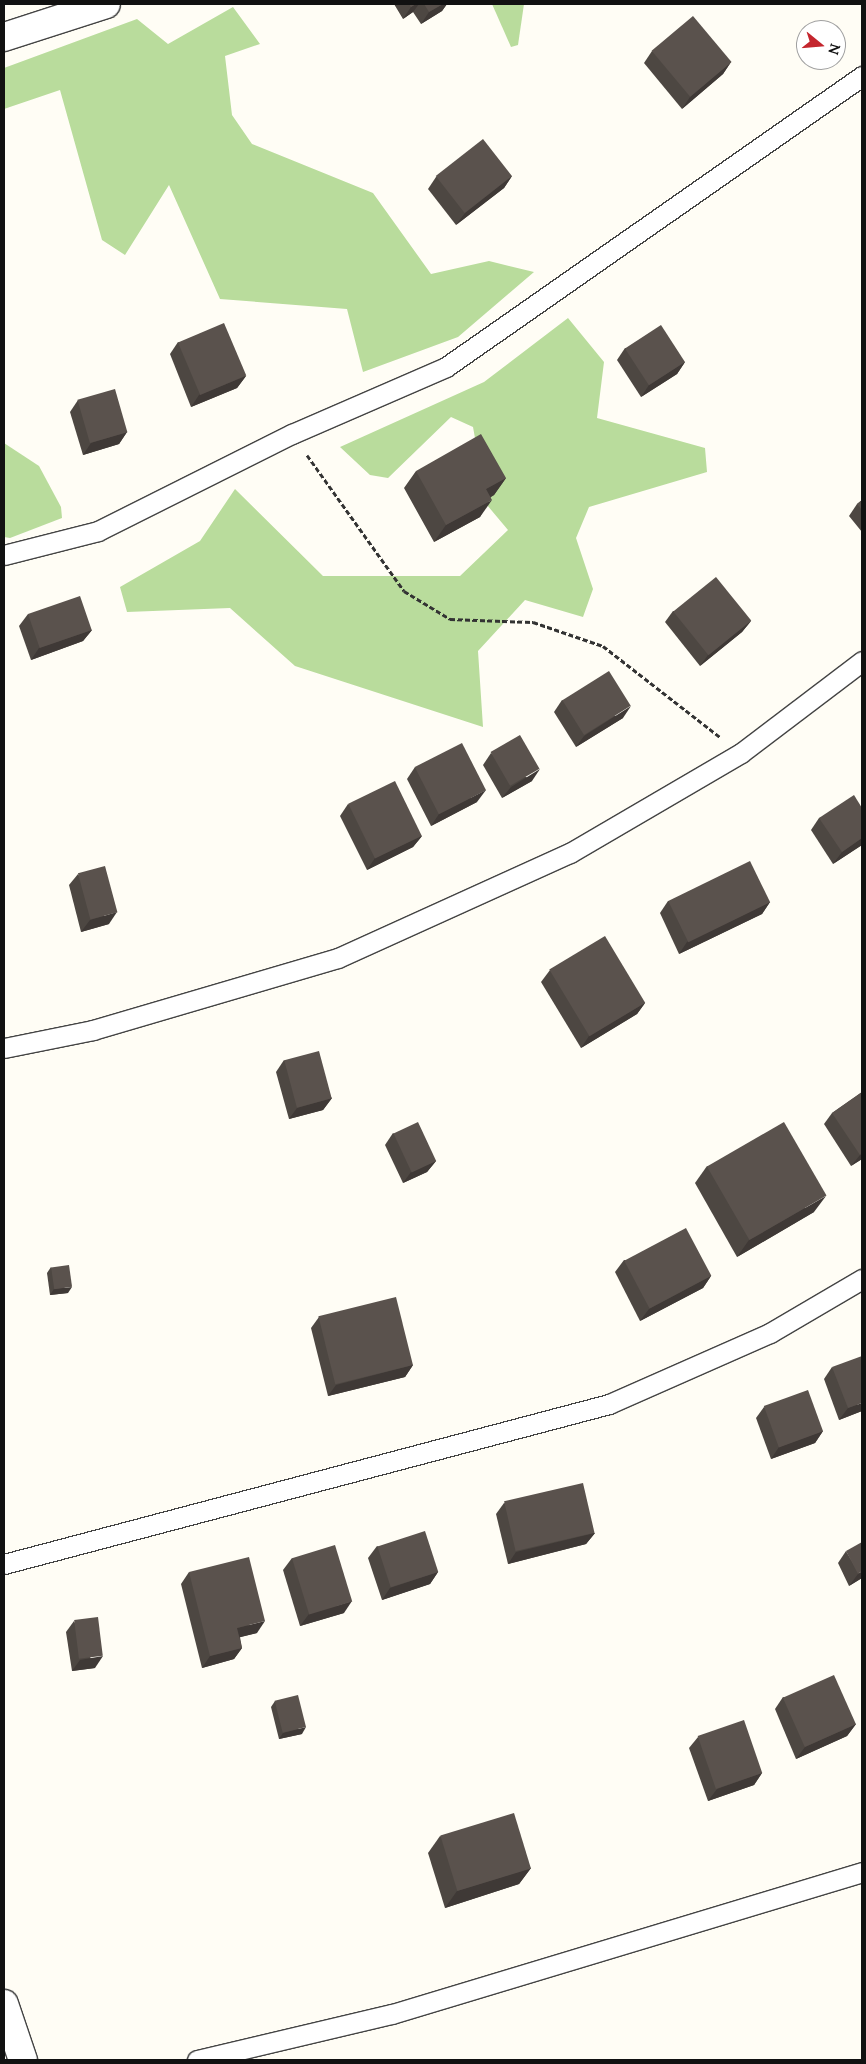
<!DOCTYPE html>
<html>
<head>
<meta charset="utf-8">
<style>
  body { margin:0 }
  #map { position:relative; width:866px; height:2064px; overflow:hidden; background:#fffdf5; font-family:Lora,serif }
  div>[style] { position:absolute }
  .forest>* { inset:0; background:#b9dc9c }
  .path>* { height:3px; margin-top:-1.5px; transform-origin:0; background:repeating-linear-gradient(90deg,#333 0 5px,transparent 0 7.5px) }
  .roads { filter:drop-shadow(1px 0 #444) drop-shadow(-1px 0 #444) drop-shadow(0 1px #444) drop-shadow(0 -1px #444) }
  .lane>* { height:19px; margin:-9.5px; padding:0 9.5px; transform-origin:9.5px; border-radius:9.5px; background:#fff }
  .street>* { height:28px; margin:-14px; padding:0 14px; transform-origin:14px; border-radius:14px; background:#fff }
  .wall>* { inset:0; background:#4d4742 }
  .shaded-wall>* { inset:0; background:#3f3936 }
  .building>* { inset:0; background:#5a524d; transform-origin:0 0 }
  span { translate:-50% -50%; white-space:nowrap; text-align:center; line-height:1.15; -webkit-text-stroke:5px #fff; paint-order:stroke }
  .frame { position:absolute; inset:0; border:5px solid #111; pointer-events:none }
  .north { position:absolute; left:796px; top:20px; width:50px; height:50px; box-sizing:border-box; background:#fff; border:1px solid #a0a0a0; border-radius:50%; rotate:107deg; font-size:14px; font-weight:700; line-height:20px; text-align:center; color:#111 }
  .north::after { content:''; display:block; margin:auto; width:18px; height:22px; background:#c4262e; clip-path:polygon(50% 0,100% 100%,50% 72%,0 100%) }
</style>
</head>
<body>
<div id="map">
  <div class="forest">
    <div style="clip-path:polygon(492px 4px,524px 4px,518px 45px,511px 47px)"></div>
    <div style="clip-path:polygon(233px 7px,260px 44px,225px 56px,232px 115px,252px 144px,373px 193px,431px 274px,489px 261px,534px 272px,458px 337px,363px 372px,347px 309px,220px 299px,169px 185px,125px 255px,102px 240px,60px 90px,4px 109px,4px 68px,137px 19px,168px 44px)"></div>
    <div style="clip-path:polygon(568px 318px,604px 362px,597px 418px,705px 448px,707px 472px,589px 507px,576px 538px,593px 589px,583px 617px,525px 600px,478px 651px,483px 727px,295px 666px,230px 608px,127px 612px,120px 587px,200px 541px,235px 489px,323px 576px,460px 576px,508px 530px,487px 505px,473px 427px,451px 417px,388px 478px,370px 475px,340px 447px,484px 382px)"></div>
    <div style="clip-path:polygon(4px 443px,39px 466px,61px 507px,62px 518px,10px 538px,4px 537px)"></div>
  </div>
  <div class="path">
    <div style="left:307px;top:455px;width:167px;rotate:54.5deg"></div>
    <div style="left:404px;top:591px;width:54px;rotate:31.3deg"></div>
    <div style="left:450px;top:619px;width:83px;rotate:2.1deg"></div>
    <div style="left:533px;top:622px;width:74px;rotate:18.9deg"></div>
    <div style="left:603px;top:646px;width:148px;rotate:37.9deg"></div>
  </div>
  <div class="roads">
    <div class="lane">
      <div style="left:4px;top:555px;width:97px;rotate:-14.3deg"></div>
      <div style="left:98px;top:531px;width:217px;rotate:-26.6deg"></div>
      <div style="left:292px;top:434px;width:168px;rotate:-23.5deg"></div>
      <div style="left:446px;top:367px;width:508px;rotate:-34.97deg"></div>
      <div style="left:4px;top:1048px;width:91px;rotate:-11.4deg"></div>
      <div style="left:93px;top:1030px;width:255px;rotate:-16.4deg"></div>
      <div style="left:338px;top:958px;width:255px;rotate:-24.4deg"></div>
      <div style="left:570px;top:853px;width:198px;rotate:-30.3deg"></div>
      <div style="left:741px;top:753px;width:152px;rotate:-37.2deg"></div>
      <div style="left:4px;top:1564px;width:626px;rotate:-14.81deg"></div>
      <div style="left:609px;top:1404px;width:176px;rotate:-23.8deg"></div>
      <div style="left:770px;top:1333px;width:107px;rotate:-30.4deg"></div>
      <div style="left:197px;top:2060px;width:200px;rotate:-13.3deg"></div>
      <div style="left:392px;top:2014px;width:491px;rotate:-16.8deg"></div>
    </div>
    <div class="street">
      <div style="left:4px;top:37px;width:107px;rotate:-17.9deg"></div>
      <div style="left:4px;top:2004px;width:59px;rotate:71.3deg"></div>
    </div>
  </div>
  <div class="wall">
    <div style="clip-path:polygon(394px 4px,447px 4px,442px 11px,421px 24px,413px 12px,403px 19px)"></div>
    <div style="clip-path:polygon(652px 51px,731px 62px,723px 74px,682px 109px,644px 63px)"></div>
    <div style="clip-path:polygon(512px 176px,504px 188px,456px 225px,428px 189px,436px 177px)"></div>
    <div style="clip-path:polygon(178px 342px,246px 376px,237px 388px,191px 407px,170px 354px)"></div>
    <div style="clip-path:polygon(625px 348px,685px 362px,677px 374px,641px 397px,617px 360px)"></div>
    <div style="clip-path:polygon(78px 400px,127px 432px,119px 444px,83px 455px,70px 412px)"></div>
    <div style="clip-path:polygon(416px 471px,506px 478px,494px 495px,491px 497px,480px 517px,434px 542px,404px 488px)"></div>
    <div style="clip-path:polygon(862px 500px,862px 532px,849px 516px,857px 504px)"></div>
    <div style="clip-path:polygon(673px 611px,751px 621px,742px 632px,700px 666px,665px 622px)"></div>
    <div style="clip-path:polygon(28px 614px,92px 630px,83px 641px,31px 660px,19px 626px)"></div>
    <div style="clip-path:polygon(562px 700px,623px 718px,576px 747px,554px 712px)"></div>
    <div style="clip-path:polygon(491px 753px,532px 781px,502px 798px,483px 765px)"></div>
    <div style="clip-path:polygon(415px 767px,477px 802px,431px 826px,407px 779px)"></div>
    <div style="clip-path:polygon(348px 804px,422px 836px,413px 847px,367px 870px,340px 816px)"></div>
    <div style="clip-path:polygon(862px 808px,862px 845px,833px 864px,811px 830px,819px 818px)"></div>
    <div style="clip-path:polygon(78px 874px,109px 924px,81px 932px,69px 885px)"></div>
    <div style="clip-path:polygon(668px 901px,770px 902px,762px 914px,679px 954px,660px 913px)"></div>
    <div style="clip-path:polygon(550px 970px,645px 1003px,637px 1014px,581px 1048px,541px 982px)"></div>
    <div style="clip-path:polygon(284px 1060px,332px 1098px,323px 1110px,289px 1119px,276px 1072px)"></div>
    <div style="clip-path:polygon(862px 1092px,862px 1159px,851px 1166px,824px 1124px,832px 1113px)"></div>
    <div style="clip-path:polygon(393px 1133px,436px 1161px,427px 1172px,403px 1183px,385px 1145px)"></div>
    <div style="clip-path:polygon(707px 1166px,814px 1212px,737px 1257px,695px 1183px)"></div>
    <div style="clip-path:polygon(624px 1260px,711px 1276px,703px 1288px,640px 1321px,615px 1272px)"></div>
    <div style="clip-path:polygon(51px 1267px,68px 1293px,50px 1295px,47px 1273px)"></div>
    <div style="clip-path:polygon(319px 1317px,413px 1365px,405px 1377px,328px 1396px,311px 1328px)"></div>
    <div style="clip-path:polygon(832px 1367px,862px 1411px,839px 1420px,824px 1379px)"></div>
    <div style="clip-path:polygon(764px 1407px,823px 1431px,815px 1443px,771px 1459px,756px 1418px)"></div>
    <div style="clip-path:polygon(504px 1503px,595px 1533px,586px 1544px,508px 1564px,496px 1514px)"></div>
    <div style="clip-path:polygon(377px 1546px,438px 1572px,430px 1584px,382px 1600px,368px 1558px)"></div>
    <div style="clip-path:polygon(846px 1551px,862px 1578px,849px 1586px,838px 1563px)"></div>
    <div style="clip-path:polygon(292px 1558px,344px 1613px,300px 1626px,283px 1570px)"></div>
    <div style="clip-path:polygon(189px 1572px,257px 1633px,240px 1637px,242px 1648px,234px 1659px,202px 1668px,181px 1584px)"></div>
    <div style="clip-path:polygon(74px 1621px,95px 1668px,72px 1671px,66px 1632px)"></div>
    <div style="clip-path:polygon(783px 1697px,856px 1724px,847px 1736px,796px 1759px,775px 1709px)"></div>
    <div style="clip-path:polygon(275px 1701px,302px 1734px,279px 1739px,271px 1707px)"></div>
    <div style="clip-path:polygon(698px 1737px,762px 1773px,754px 1785px,708px 1801px,689px 1748px)"></div>
    <div style="clip-path:polygon(440px 1836px,531px 1868px,519px 1884px,445px 1908px,428px 1853px)"></div>
  </div>
  <div class="shaded-wall">
    <div style="clip-path:polygon(416px 4px,419px 4px,413px 12px,403px 19px,411px 7px)"></div>
    <div style="clip-path:polygon(443px 4px,447px 4px,442px 11px,421px 24px,429px 12px)"></div>
    <div style="clip-path:polygon(731px 62px,723px 74px,682px 109px,690px 97px)"></div>
    <div style="clip-path:polygon(512px 176px,504px 188px,456px 225px,465px 213px)"></div>
    <div style="clip-path:polygon(685px 362px,677px 374px,641px 397px,649px 385px)"></div>
    <div style="clip-path:polygon(246px 376px,237px 388px,191px 407px,199px 395px)"></div>
    <div style="clip-path:polygon(127px 432px,119px 444px,83px 455px,91px 443px)"></div>
    <div style="clip-path:polygon(506px 478px,494px 495px,474px 506px,486px 489px)"></div>
    <div style="clip-path:polygon(492px 500px,480px 517px,434px 542px,446px 525px)"></div>
    <div style="clip-path:polygon(751px 621px,742px 632px,700px 666px,708px 655px)"></div>
    <div style="clip-path:polygon(92px 630px,83px 641px,31px 660px,39px 648px)"></div>
    <div style="clip-path:polygon(631px 706px,623px 718px,576px 747px,584px 736px)"></div>
    <div style="clip-path:polygon(540px 769px,532px 781px,502px 798px,511px 787px)"></div>
    <div style="clip-path:polygon(486px 790px,477px 802px,431px 826px,439px 814px)"></div>
    <div style="clip-path:polygon(422px 836px,413px 847px,367px 870px,375px 858px)"></div>
    <div style="clip-path:polygon(862px 838px,862px 845px,833px 864px,842px 852px)"></div>
    <div style="clip-path:polygon(770px 902px,762px 914px,679px 954px,687px 942px)"></div>
    <div style="clip-path:polygon(117px 912px,109px 924px,81px 932px,90px 920px)"></div>
    <div style="clip-path:polygon(645px 1003px,637px 1014px,581px 1048px,589px 1036px)"></div>
    <div style="clip-path:polygon(332px 1098px,323px 1110px,289px 1119px,297px 1108px)"></div>
    <div style="clip-path:polygon(862px 1153px,862px 1159px,851px 1166px,860px 1155px)"></div>
    <div style="clip-path:polygon(436px 1161px,427px 1172px,403px 1183px,411px 1172px)"></div>
    <div style="clip-path:polygon(826px 1196px,814px 1212px,737px 1257px,749px 1240px)"></div>
    <div style="clip-path:polygon(711px 1276px,703px 1288px,640px 1321px,649px 1309px)"></div>
    <div style="clip-path:polygon(72px 1287px,68px 1293px,50px 1295px,54px 1289px)"></div>
    <div style="clip-path:polygon(413px 1365px,405px 1377px,328px 1396px,336px 1385px)"></div>
    <div style="clip-path:polygon(862px 1403px,862px 1411px,839px 1420px,848px 1408px)"></div>
    <div style="clip-path:polygon(823px 1431px,815px 1443px,771px 1459px,779px 1447px)"></div>
    <div style="clip-path:polygon(595px 1533px,586px 1544px,508px 1564px,516px 1552px)"></div>
    <div style="clip-path:polygon(862px 1571px,862px 1578px,849px 1586px,858px 1574px)"></div>
    <div style="clip-path:polygon(438px 1572px,430px 1584px,382px 1600px,390px 1588px)"></div>
    <div style="clip-path:polygon(352px 1601px,344px 1613px,300px 1626px,309px 1614px)"></div>
    <div style="clip-path:polygon(265px 1621px,257px 1633px,229px 1640px,237px 1628px)"></div>
    <div style="clip-path:polygon(242px 1648px,234px 1659px,202px 1668px,210px 1656px)"></div>
    <div style="clip-path:polygon(103px 1656px,95px 1668px,72px 1671px,80px 1660px)"></div>
    <div style="clip-path:polygon(856px 1724px,847px 1736px,796px 1759px,805px 1747px)"></div>
    <div style="clip-path:polygon(306px 1727px,302px 1734px,279px 1739px,283px 1733px)"></div>
    <div style="clip-path:polygon(762px 1773px,754px 1785px,708px 1801px,717px 1789px)"></div>
    <div style="clip-path:polygon(531px 1868px,519px 1884px,445px 1908px,457px 1891px)"></div>
  </div>
  <div class="building">
    <div style="clip-path:polygon(409px 4px,416px 4px,411px 7px)"></div>
    <div style="clip-path:polygon(424px 4px,443px 4px,429px 12px)"></div>
    <div style="left:693px;top:16px;width:60px;height:54px;rotate:50deg"></div>
    <div style="left:483px;top:139px;width:47px;height:60px;rotate:52deg"></div>
    <div style="left:224px;top:323px;width:57px;height:50px;rotate:67deg"></div>
    <div style="left:661px;top:325px;width:44px;height:43px;rotate:57deg"></div>
    <div style="left:115px;top:389px;width:45px;height:39px;rotate:74deg"></div>
    <div style="clip-path:polygon(481px 434px,506px 478px,486px 489px,492px 500px,446px 525px,416px 471px)"></div>
    <div style="clip-path:polygon(862px 500px,862px 510px,857px 504px)"></div>
    <div style="left:716px;top:577px;width:56px;height:55px;rotate:51deg"></div>
    <div style="left:80px;top:596px;width:36px;height:55px;rotate:71deg"></div>
    <div style="left:609px;top:671px;width:41px;height:55px;rotate:58deg"></div>
    <div style="left:520px;top:735px;width:39px;height:34px;rotate:60deg"></div>
    <div style="left:462px;top:743px;width:53px;height:53px;rotate:63deg"></div>
    <div style="left:395px;top:781px;width:61px;height:52px;rotate:64deg"></div>
    <div style="clip-path:polygon(854px 795px,862px 808px,862px 838px,842px 852px,819px 818px)"></div>
    <div style="left:750px;top:861px;width:46px;height:91px;rotate:64deg"></div>
    <div style="left:105px;top:866px;width:48px;height:28px;rotate:75deg"></div>
    <div style="left:605px;top:936px;width:78px;height:65px;rotate:59deg"></div>
    <div style="left:319px;top:1051px;width:49px;height:36px;rotate:75deg"></div>
    <div style="clip-path:polygon(862px 1092px,862px 1153px,860px 1155px,832px 1113px)"></div>
    <div style="left:418px;top:1122px;width:43px;height:27px;rotate:65deg"></div>
    <div style="left:784px;top:1122px;width:85px;height:89px;rotate:60deg"></div>
    <div style="left:686px;top:1228px;width:54px;height:70px;rotate:62deg"></div>
    <div style="left:69px;top:1265px;width:22px;height:18px;rotate:82deg"></div>
    <div style="left:396px;top:1297px;width:70px;height:80px;rotate:76deg"></div>
    <div style="clip-path:polygon(862px 1356px,862px 1403px,848px 1408px,832px 1367px)"></div>
    <div style="left:808px;top:1390px;width:44px;height:47px;rotate:70deg"></div>
    <div style="left:583px;top:1483px;width:51px;height:81px;rotate:77deg"></div>
    <div style="left:425px;top:1531px;width:43px;height:50px;rotate:72deg"></div>
    <div style="clip-path:polygon(862px 1542px,862px 1571px,858px 1574px,846px 1551px)"></div>
    <div style="left:335px;top:1545px;width:59px;height:45px;rotate:73deg"></div>
    <div style="clip-path:polygon(249px 1557px,265px 1621px,237px 1628px,242px 1648px,210px 1656px,189px 1572px)"></div>
    <div style="left:98px;top:1617px;width:39px;height:24px;rotate:83deg"></div>
    <div style="left:834px;top:1675px;width:54px;height:56px;rotate:66deg"></div>
    <div style="left:298px;top:1695px;width:33px;height:24px;rotate:76deg"></div>
    <div style="left:744px;top:1720px;width:56px;height:49px;rotate:71deg"></div>
    <div style="left:514px;top:1813px;width:58px;height:77px;rotate:73deg"></div>
  </div>
  <div class="frame"></div>
  <div class="north">N</div>
</div>
</body>
</html>
